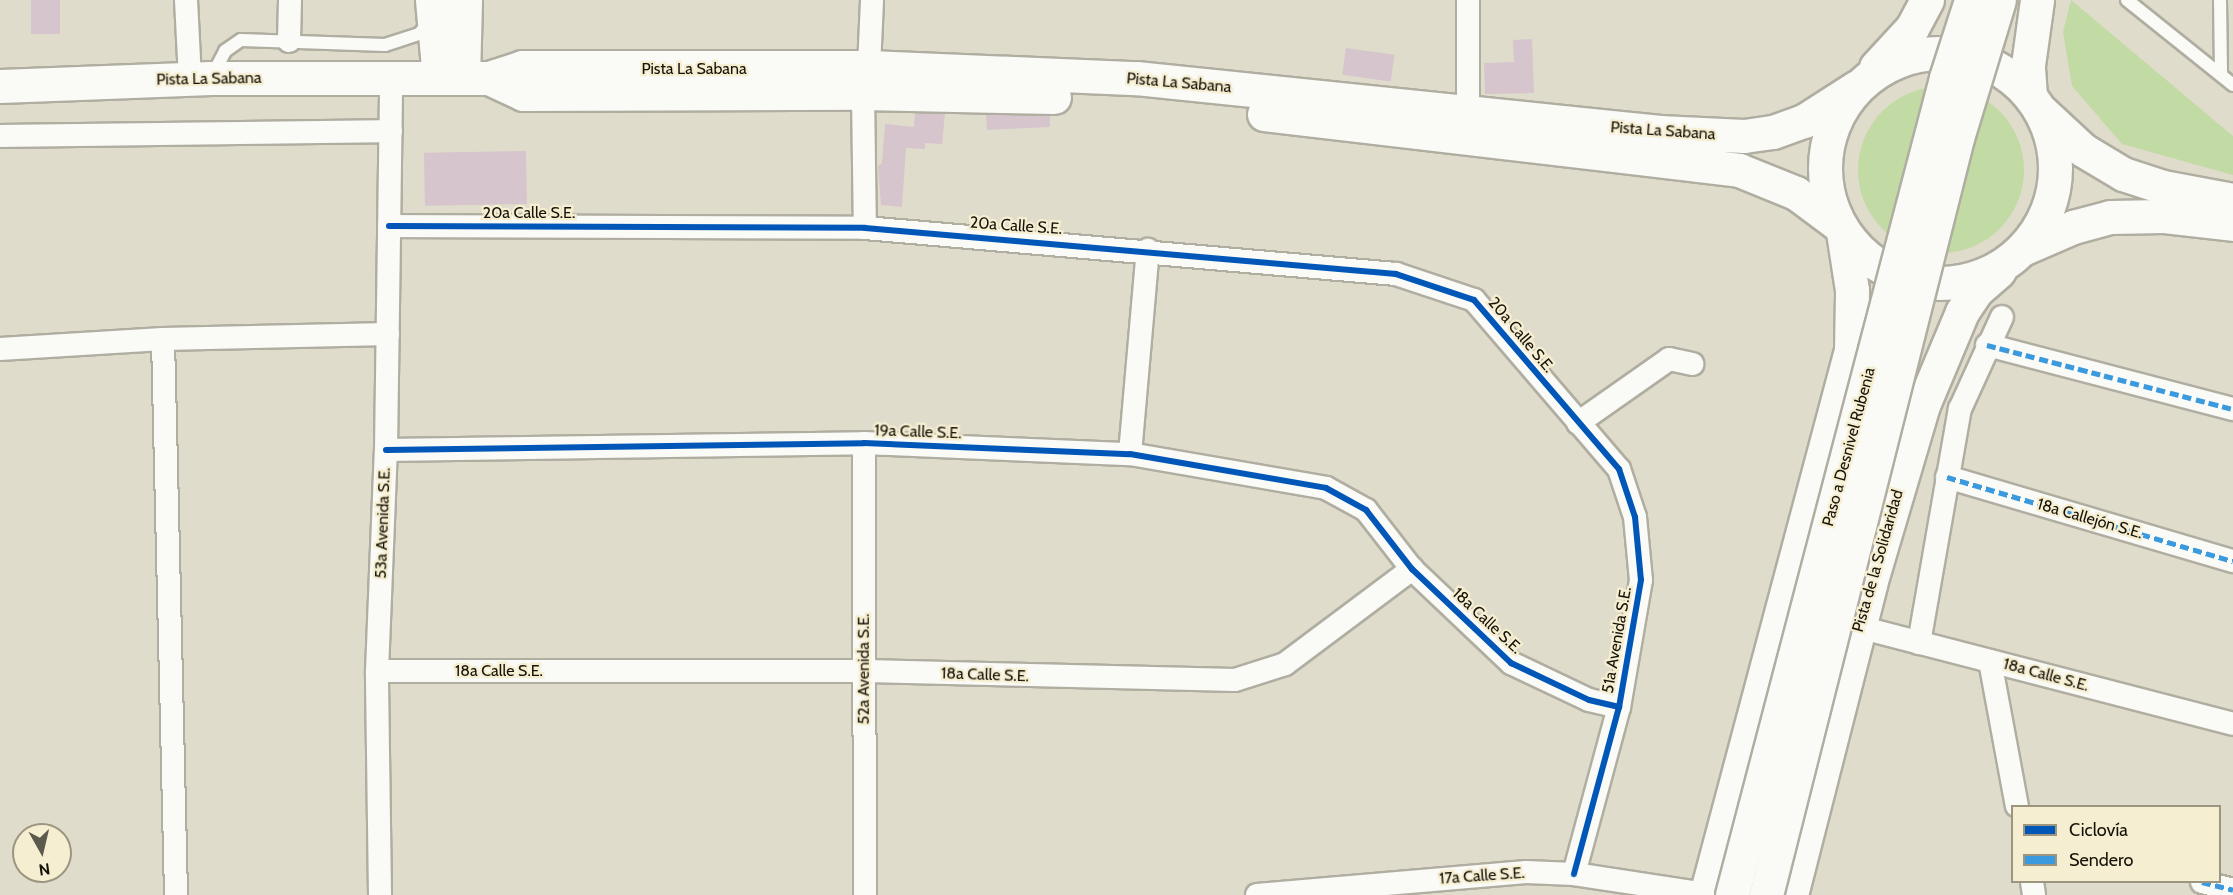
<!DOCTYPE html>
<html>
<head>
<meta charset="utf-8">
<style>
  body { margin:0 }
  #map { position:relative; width:2233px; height:895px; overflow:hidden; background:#e0dccc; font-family:Cabin,sans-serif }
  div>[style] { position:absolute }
  .green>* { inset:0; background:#c2daa4 }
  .round { border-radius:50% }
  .building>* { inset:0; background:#d6c5cc; transform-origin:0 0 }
  .roads { filter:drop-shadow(2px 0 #b0ada1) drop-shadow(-2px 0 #b0ada1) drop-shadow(0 2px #b0ada1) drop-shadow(0 -2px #b0ada1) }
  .lane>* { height:12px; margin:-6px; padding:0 6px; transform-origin:6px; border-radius:6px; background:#fafaf7 }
  .street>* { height:22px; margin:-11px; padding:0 11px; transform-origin:11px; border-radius:11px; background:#fafaf7 }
  .secondary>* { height:33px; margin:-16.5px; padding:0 16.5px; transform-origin:16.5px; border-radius:16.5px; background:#fafaf7 }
  .primary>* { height:33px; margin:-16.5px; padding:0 16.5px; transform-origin:16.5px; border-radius:16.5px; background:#fafaf7 }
  .primary>.ring { margin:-16.5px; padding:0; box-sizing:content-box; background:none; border:33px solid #fafaf7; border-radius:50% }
  .bridges { filter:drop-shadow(2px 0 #b0ada1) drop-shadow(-2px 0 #b0ada1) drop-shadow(0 2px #b0ada1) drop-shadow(0 -2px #b0ada1) }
  .primary-bridge>* { height:33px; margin:-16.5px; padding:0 16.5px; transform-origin:16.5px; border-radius:16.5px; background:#fafaf7 }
  .quiet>* { height:4.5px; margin-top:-2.25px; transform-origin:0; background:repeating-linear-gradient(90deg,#3b9add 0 9px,transparent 0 13.5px) }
  .cycleway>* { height:6px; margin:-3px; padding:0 3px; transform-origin:3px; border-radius:3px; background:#0057b8 }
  span { translate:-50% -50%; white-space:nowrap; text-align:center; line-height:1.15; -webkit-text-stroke:4.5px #f6eed1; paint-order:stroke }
  .street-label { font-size:16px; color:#151208 }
  .legend { position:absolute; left:2011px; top:805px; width:210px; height:78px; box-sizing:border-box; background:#f6eed1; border:2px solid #9c9681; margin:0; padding:8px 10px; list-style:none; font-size:18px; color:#151208 }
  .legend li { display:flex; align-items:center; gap:12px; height:30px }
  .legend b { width:30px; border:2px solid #9c9681 }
  .north { position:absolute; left:12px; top:823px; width:60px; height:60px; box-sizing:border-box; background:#f6eed1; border:2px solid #9c9681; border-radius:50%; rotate:172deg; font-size:16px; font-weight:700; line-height:24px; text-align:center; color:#151208 }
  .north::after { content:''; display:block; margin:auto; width:21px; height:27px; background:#5c594d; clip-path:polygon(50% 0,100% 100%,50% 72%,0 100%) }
</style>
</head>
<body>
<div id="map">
  <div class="green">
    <div style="clip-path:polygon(2071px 0,2233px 136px,2233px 175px,2122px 144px,2072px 86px,2063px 32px)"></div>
    <div class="round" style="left:1858px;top:87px;width:166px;height:166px"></div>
  </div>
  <div class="building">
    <div style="left:31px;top:0;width:29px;height:34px"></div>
    <div style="clip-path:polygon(1532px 39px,1534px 93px,1485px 94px,1484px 63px,1514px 62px,1513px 40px)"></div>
    <div style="left:1346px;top:48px;width:49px;height:27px;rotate:8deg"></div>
    <div style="clip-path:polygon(915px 113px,945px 113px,942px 144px,925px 143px,925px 149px,906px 148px,902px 207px,881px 205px,878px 166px,882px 163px,885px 124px,914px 127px)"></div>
    <div style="clip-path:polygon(986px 114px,1050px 116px,1050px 127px,987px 130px)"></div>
    <div style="left:526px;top:151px;width:53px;height:102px;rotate:89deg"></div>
  </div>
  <div class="roads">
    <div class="lane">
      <div style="left:2127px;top:0;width:136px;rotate:38.7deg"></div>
      <div style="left:2220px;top:0;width:75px;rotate:89.2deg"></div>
      <div style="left:213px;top:74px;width:26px;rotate:-62deg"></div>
      <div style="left:225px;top:51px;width:19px;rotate:-35deg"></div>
      <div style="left:241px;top:40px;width:144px;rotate:2deg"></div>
      <div style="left:385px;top:45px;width:36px;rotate:-18deg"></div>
      <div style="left:419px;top:34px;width:13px;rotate:-48deg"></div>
    </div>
    <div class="street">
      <div style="left:186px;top:0;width:78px;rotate:87.1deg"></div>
      <div style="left:289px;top:41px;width:41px;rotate:-88.6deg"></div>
      <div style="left:869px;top:67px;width:67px;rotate:-87.4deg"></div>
      <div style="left:863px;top:93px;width:135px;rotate:89.2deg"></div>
      <div style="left:1468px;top:114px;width:114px;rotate:-90deg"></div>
      <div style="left:0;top:136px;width:391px;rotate:-0.7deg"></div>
      <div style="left:389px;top:226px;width:476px;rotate:0.2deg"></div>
      <div style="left:865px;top:228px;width:533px;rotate:4.95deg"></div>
      <div style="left:1396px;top:274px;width:82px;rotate:18.4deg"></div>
      <div style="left:1474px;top:300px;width:223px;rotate:49.4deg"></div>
      <div style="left:1619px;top:469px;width:51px;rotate:71.6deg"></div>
      <div style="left:1635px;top:517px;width:63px;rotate:84.6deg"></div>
      <div style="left:1641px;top:580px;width:129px;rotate:99.8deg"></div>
      <div style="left:1619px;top:707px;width:173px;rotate:105.1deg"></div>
      <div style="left:163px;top:339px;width:556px;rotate:88.66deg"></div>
      <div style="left:1987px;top:345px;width:254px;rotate:14.6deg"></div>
      <div style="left:0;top:349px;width:163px;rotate:-3.5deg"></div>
      <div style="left:163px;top:339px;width:225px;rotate:-1.3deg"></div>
      <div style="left:1578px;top:423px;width:111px;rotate:-35.1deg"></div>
      <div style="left:1669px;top:359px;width:24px;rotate:12deg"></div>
      <div style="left:864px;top:443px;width:452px;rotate:89.9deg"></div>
      <div style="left:386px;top:450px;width:478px;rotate:-0.8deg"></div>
      <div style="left:864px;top:443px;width:266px;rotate:2.4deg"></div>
      <div style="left:1130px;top:454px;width:199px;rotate:9.8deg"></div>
      <div style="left:1326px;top:488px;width:46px;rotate:28.8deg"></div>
      <div style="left:1366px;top:510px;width:75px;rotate:52.1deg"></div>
      <div style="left:1412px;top:569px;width:137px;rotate:43.5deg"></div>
      <div style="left:1511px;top:663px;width:86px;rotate:25.4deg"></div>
      <div style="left:1589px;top:700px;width:31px;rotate:13deg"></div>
      <div style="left:1130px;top:454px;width:205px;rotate:-85deg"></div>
      <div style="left:1947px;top:477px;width:298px;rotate:16.4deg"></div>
      <div style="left:1859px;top:627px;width:386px;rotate:14.5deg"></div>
      <div style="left:1919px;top:643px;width:238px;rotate:-80.1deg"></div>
      <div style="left:1960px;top:409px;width:101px;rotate:-65.5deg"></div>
      <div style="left:1990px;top:661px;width:147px;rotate:79.5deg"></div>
      <div style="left:377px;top:671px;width:487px"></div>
      <div style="left:864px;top:671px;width:371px;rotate:1.4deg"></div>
      <div style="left:1235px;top:680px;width:52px;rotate:-17.7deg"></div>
      <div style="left:1285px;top:664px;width:159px;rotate:-36.8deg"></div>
      <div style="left:2032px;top:882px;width:13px;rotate:81deg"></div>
      <div style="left:2202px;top:882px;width:32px;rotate:14deg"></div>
      <div style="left:380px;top:895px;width:224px;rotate:-90.8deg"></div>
      <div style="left:377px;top:671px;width:221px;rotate:-87.7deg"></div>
      <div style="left:386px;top:450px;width:372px;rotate:-89.2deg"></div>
      <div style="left:1257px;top:895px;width:270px;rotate:-4.9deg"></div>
      <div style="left:1526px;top:872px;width:48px;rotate:2.4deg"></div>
      <div style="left:1574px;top:874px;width:134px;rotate:8.6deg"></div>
    </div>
    <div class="secondary">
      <div style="left:432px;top:0;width:78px;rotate:84.9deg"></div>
      <div style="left:463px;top:78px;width:78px;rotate:-88.5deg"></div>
      <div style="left:2039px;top:109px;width:60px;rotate:43deg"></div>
      <div style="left:2083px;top:150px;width:47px;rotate:31deg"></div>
      <div style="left:2123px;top:174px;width:42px;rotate:18deg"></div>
      <div style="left:2163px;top:187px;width:71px;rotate:10.5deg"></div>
      <div style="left:2022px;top:249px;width:56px;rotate:-23.3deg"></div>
      <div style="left:2073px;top:227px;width:38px;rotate:-15deg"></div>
      <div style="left:2110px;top:217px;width:54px;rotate:-1.1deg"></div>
      <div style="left:2164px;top:216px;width:69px;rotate:6.6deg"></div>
    </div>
    <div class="primary">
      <div class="ring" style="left:1825px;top:53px;width:197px;height:197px"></div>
      <div style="left:1876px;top:67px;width:53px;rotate:-47.3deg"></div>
      <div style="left:1912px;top:28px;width:32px;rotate:-62deg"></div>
      <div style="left:489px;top:78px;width:38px;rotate:25deg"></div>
      <div style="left:523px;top:94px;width:340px;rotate:-0.2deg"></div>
      <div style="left:863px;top:93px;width:191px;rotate:1.2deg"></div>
      <div style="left:0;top:86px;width:211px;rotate:-2.2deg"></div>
      <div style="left:211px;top:78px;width:278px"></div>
      <div style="left:489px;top:78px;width:35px;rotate:-18deg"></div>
      <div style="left:522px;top:67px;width:347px"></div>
      <div style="left:869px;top:67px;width:267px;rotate:2.4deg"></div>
      <div style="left:1136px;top:78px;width:527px;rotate:5.88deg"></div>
      <div style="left:1660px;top:132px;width:84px;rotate:2.7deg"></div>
      <div style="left:1744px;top:136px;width:29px;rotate:-8deg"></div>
      <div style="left:1773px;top:132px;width:33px;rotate:-20deg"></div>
      <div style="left:1804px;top:121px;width:63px;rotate:-32.7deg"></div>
      <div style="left:2030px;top:96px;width:31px;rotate:-94deg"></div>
      <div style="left:2028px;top:65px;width:66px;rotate:-82.1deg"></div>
      <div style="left:1264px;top:114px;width:478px;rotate:6.7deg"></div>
      <div style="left:1739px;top:170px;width:61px;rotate:22deg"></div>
      <div style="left:1796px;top:193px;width:54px;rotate:36.7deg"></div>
      <div style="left:1706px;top:895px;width:564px;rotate:-75.1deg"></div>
      <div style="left:1851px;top:350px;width:60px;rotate:-89deg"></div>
      <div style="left:1852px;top:290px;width:59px;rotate:-98.8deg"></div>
      <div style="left:1791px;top:895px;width:321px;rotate:-75.7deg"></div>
      <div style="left:1870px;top:584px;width:187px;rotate:-73.5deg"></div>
      <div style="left:1923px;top:405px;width:101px;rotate:-67.2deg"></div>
      <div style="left:1962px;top:312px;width:27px;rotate:-56deg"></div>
      <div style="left:1977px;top:290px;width:29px;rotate:-41deg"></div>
    </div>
  </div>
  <div class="bridges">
    <div class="primary-bridge">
      <div style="left:1732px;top:895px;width:845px;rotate:-75.32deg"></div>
      <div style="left:1946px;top:78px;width:82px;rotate:-72.2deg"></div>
      <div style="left:1766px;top:895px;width:781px;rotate:-75.84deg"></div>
      <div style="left:1957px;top:138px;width:144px;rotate:-73.1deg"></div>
    </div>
  </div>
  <div class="quiet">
    <div style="left:1987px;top:345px;width:254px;rotate:14.6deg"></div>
    <div style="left:1947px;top:477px;width:298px;rotate:16.4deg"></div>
    <div style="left:2202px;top:882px;width:32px;rotate:14deg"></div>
  </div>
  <div class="cycleway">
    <div style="left:389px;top:226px;width:476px;rotate:0.2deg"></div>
    <div style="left:865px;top:228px;width:533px;rotate:4.95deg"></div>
    <div style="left:1396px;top:274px;width:82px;rotate:18.4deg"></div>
    <div style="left:1474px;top:300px;width:223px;rotate:49.4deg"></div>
    <div style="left:1619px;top:469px;width:51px;rotate:71.6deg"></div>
    <div style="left:1635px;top:517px;width:63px;rotate:84.6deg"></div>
    <div style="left:1641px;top:580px;width:129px;rotate:99.8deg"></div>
    <div style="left:1619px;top:707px;width:173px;rotate:105.1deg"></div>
    <div style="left:386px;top:450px;width:478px;rotate:-0.8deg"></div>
    <div style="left:864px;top:443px;width:266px;rotate:2.4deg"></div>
    <div style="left:1130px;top:454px;width:199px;rotate:9.8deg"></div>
    <div style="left:1326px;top:488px;width:46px;rotate:28.8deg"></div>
    <div style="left:1366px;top:510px;width:75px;rotate:52.1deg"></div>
    <div style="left:1412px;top:569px;width:137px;rotate:43.5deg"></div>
    <div style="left:1511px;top:663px;width:86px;rotate:25.4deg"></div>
    <div style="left:1589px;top:700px;width:31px;rotate:13deg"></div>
  </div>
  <div class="street-label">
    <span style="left:694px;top:69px">Pista La Sabana</span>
    <span style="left:209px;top:79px;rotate:-1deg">Pista La Sabana</span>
    <span style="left:1179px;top:83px;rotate:5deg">Pista La Sabana</span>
    <span style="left:1663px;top:131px;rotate:4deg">Pista La Sabana</span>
    <span style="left:529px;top:213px">20a Calle S.E.</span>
    <span style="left:1016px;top:226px;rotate:4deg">20a Calle S.E.</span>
    <span style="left:1521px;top:335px;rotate:50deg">20a Calle S.E.</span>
    <span style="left:918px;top:432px;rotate:2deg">19a Calle S.E.</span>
    <span style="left:1849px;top:447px;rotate:-75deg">Paso a Desnivel Rubenia</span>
    <span style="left:2090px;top:519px;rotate:16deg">18a Callejón S.E.</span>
    <span style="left:383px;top:523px;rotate:-88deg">53a Avenida S.E.</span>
    <span style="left:1878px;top:561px;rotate:-74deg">Pista de la Solidaridad</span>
    <span style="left:1487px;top:621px;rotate:43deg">18a Calle S.E.</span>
    <span style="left:1617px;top:640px;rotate:-80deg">51a Avenida S.E.</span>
    <span style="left:864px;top:669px;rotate:-90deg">52a Avenida S.E.</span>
    <span style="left:499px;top:671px">18a Calle S.E.</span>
    <span style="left:985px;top:675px;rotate:2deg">18a Calle S.E.</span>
    <span style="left:2046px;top:675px;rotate:15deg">18a Calle S.E.</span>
    <span style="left:1482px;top:876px;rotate:-4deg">17a Calle S.E.</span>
  </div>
  <ul class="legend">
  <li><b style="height:8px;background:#0057b8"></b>Ciclovía</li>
  <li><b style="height:8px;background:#3b9add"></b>Sendero</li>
  </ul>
  <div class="north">N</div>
</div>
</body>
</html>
